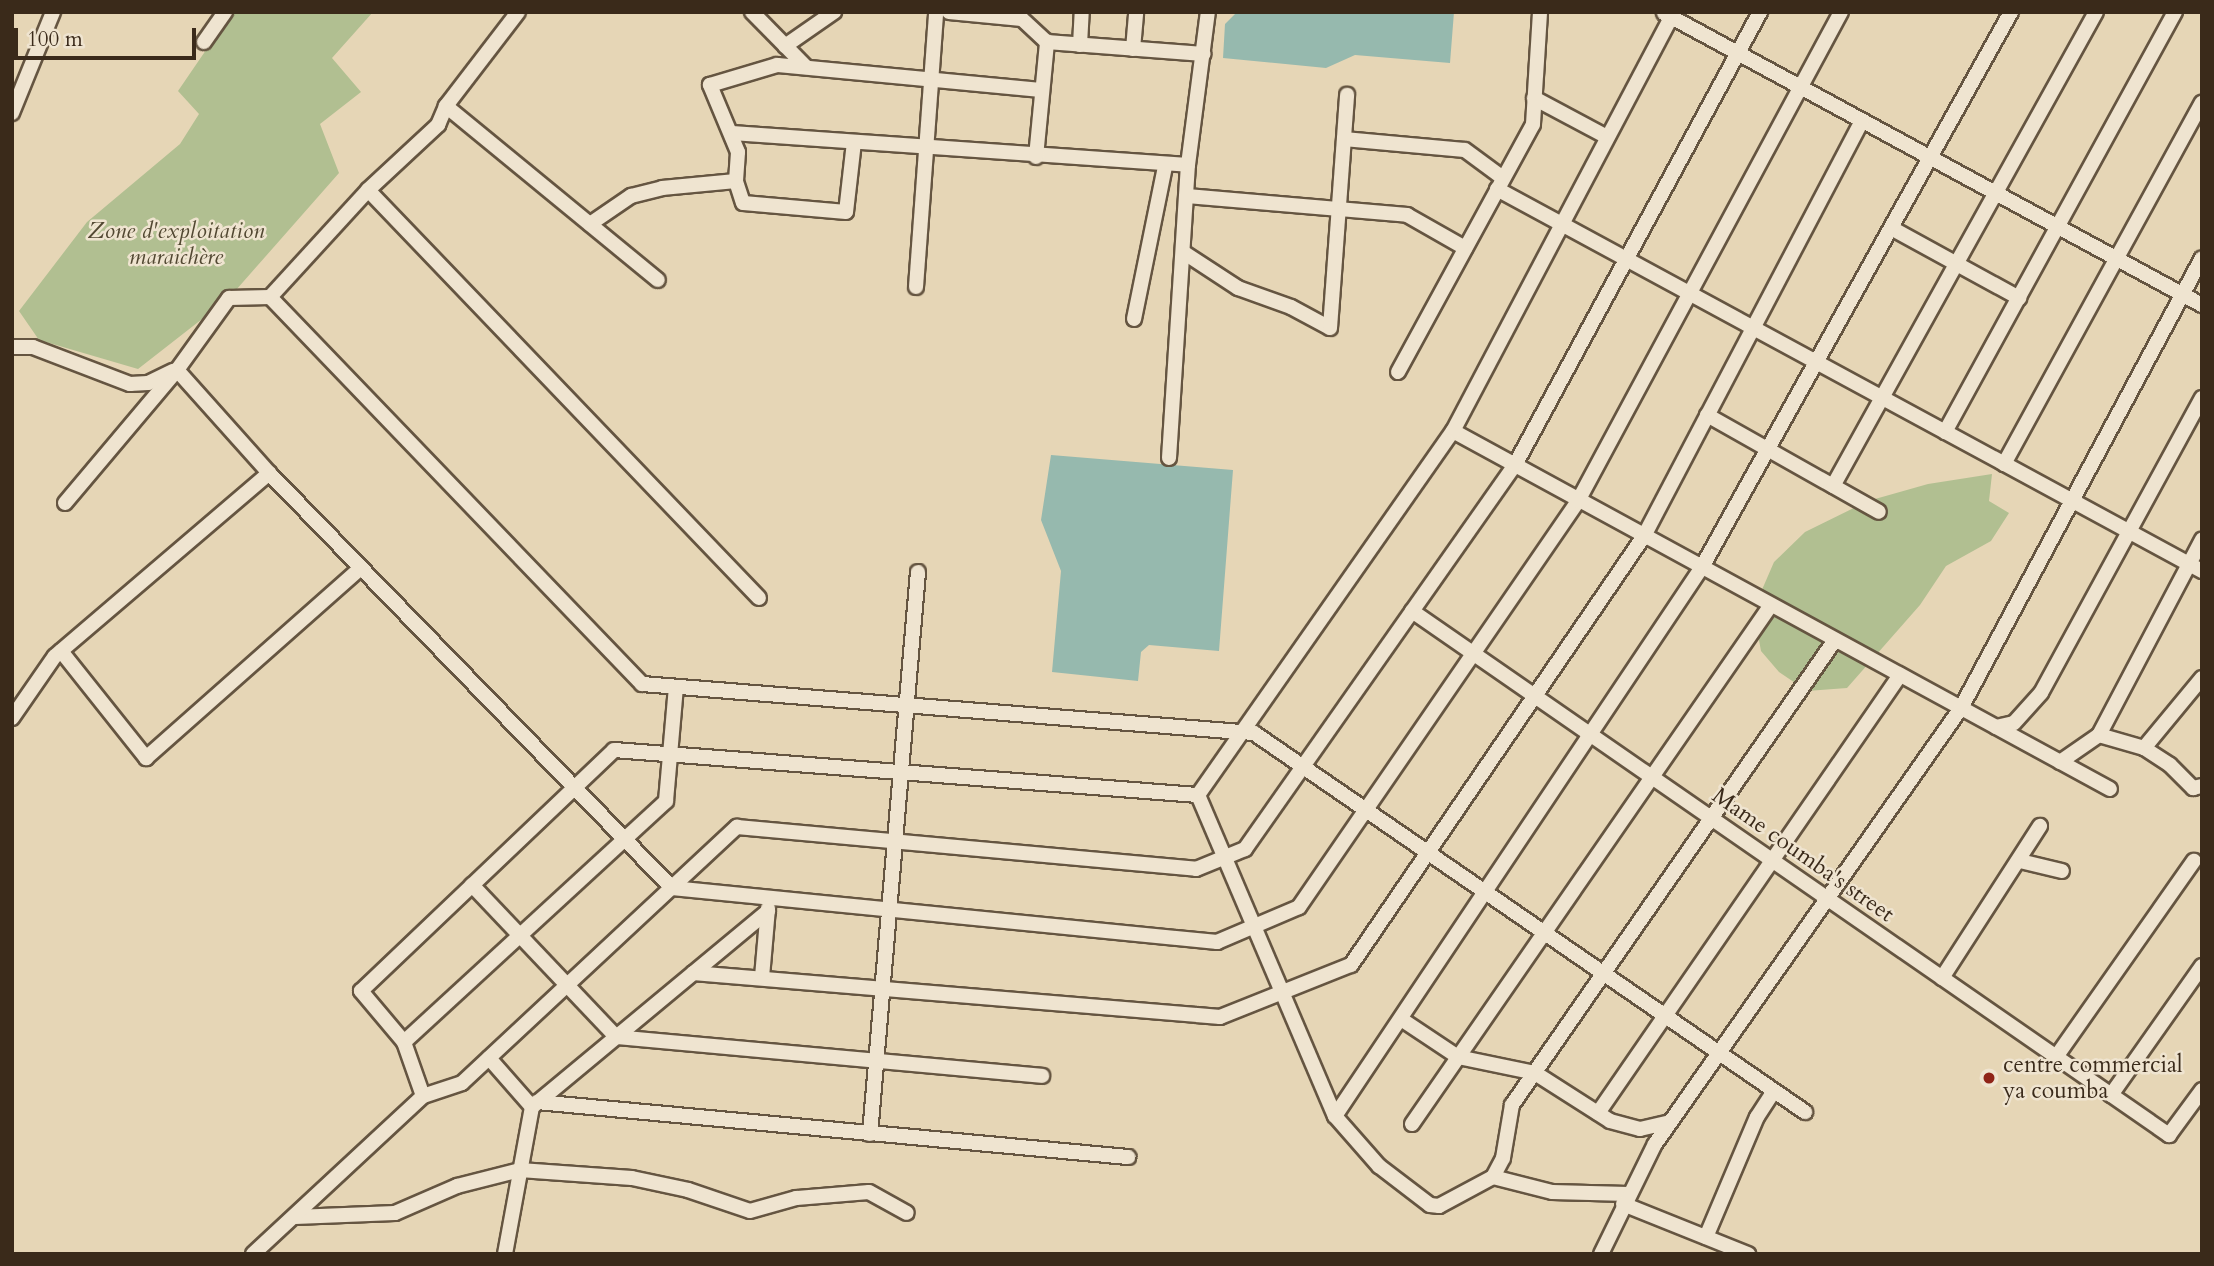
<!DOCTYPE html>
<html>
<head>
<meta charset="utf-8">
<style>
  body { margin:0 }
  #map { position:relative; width:2214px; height:1266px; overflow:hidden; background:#e6d6b6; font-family:Cardo,serif }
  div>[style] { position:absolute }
  .green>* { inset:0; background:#b1bf91 }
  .water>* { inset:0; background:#96b9ae }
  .roads { filter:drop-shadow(2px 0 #655541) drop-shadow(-2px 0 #655541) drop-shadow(0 2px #655541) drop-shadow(0 -2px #655541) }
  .minor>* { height:14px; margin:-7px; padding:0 7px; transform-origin:7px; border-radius:7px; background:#efe4d0 }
  .dots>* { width:19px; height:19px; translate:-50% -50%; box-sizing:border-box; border:4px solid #efe4d0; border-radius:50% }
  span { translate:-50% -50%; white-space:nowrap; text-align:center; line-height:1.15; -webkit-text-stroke:5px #efe4d0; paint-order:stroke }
  .park-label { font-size:23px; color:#524832; font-style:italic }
  .street-label { font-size:23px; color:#3a2a1a }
  .poi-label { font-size:23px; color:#3a2a1a }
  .left { translate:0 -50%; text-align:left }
  .frame { position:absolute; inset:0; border:14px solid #3a2a1a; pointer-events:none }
  .scale { position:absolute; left:14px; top:28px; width:182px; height:32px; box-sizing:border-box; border:4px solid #3a2a1a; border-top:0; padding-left:9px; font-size:21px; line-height:24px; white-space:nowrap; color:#3a2a1a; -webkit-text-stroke:5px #efe4d0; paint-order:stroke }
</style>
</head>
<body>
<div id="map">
  <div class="green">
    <div style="clip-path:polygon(232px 12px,373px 12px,332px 58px,361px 92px,320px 124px,339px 173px,229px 298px,138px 369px,39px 340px,19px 311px,87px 222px,180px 144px,199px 114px,178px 91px)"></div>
    <div style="clip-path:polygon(1992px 474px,1989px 501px,2009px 513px,1991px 541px,1946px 566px,1920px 605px,1847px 688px,1807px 691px,1779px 672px,1761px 651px,1756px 624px,1761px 592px,1774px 562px,1805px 532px,1868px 501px,1928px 484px)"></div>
  </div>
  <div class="water">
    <div style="clip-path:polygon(1237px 12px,1454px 12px,1450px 63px,1355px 55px,1326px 68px,1223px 58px,1225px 24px)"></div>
    <div style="clip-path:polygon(1051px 455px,1233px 470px,1219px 651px,1149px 645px,1141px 652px,1138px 681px,1052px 672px,1061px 571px,1041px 520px)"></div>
  </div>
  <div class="roads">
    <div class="minor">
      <div style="left:752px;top:12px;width:77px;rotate:45.5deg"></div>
      <div style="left:949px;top:12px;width:73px;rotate:5.5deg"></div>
      <div style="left:1022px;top:19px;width:34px;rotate:43deg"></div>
      <div style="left:1047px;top:42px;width:157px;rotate:4.4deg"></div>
      <div style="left:1664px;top:13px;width:612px;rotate:28.49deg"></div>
      <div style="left:204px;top:42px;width:37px;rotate:-55deg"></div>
      <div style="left:1080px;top:45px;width:33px;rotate:-87deg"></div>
      <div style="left:785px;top:46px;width:60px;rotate:-34.8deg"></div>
      <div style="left:1133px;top:49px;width:37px;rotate:-85deg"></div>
      <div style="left:1534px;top:98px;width:83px;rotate:28.1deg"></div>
      <div style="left:446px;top:106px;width:274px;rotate:39.4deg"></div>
      <div style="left:12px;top:113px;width:109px;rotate:-67.9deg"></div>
      <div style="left:732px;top:133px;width:457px;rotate:4deg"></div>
      <div style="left:1344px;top:139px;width:121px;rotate:5.2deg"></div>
      <div style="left:1465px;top:150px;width:47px;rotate:36.4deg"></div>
      <div style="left:854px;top:142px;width:70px;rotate:96.5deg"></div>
      <div style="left:846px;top:212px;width:103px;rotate:-175deg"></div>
      <div style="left:743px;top:203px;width:23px;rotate:-108deg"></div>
      <div style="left:736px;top:181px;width:29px;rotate:-86deg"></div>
      <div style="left:738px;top:152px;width:73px;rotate:-112.7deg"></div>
      <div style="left:710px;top:85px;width:70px;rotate:-16.6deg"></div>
      <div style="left:777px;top:65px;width:266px;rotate:5.4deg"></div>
      <div style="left:1036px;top:157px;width:116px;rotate:-84.5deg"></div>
      <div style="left:1497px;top:189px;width:802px;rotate:28.45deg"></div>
      <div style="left:368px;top:190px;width:565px;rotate:46.22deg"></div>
      <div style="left:1187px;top:196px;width:221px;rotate:4.9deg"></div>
      <div style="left:1407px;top:215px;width:67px;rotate:29.6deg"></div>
      <div style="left:590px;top:224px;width:50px;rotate:-34.3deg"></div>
      <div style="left:631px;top:196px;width:32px;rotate:-14deg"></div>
      <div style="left:662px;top:188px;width:74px;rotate:-5.4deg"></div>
      <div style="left:1893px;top:229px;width:144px;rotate:28.7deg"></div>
      <div style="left:1183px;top:252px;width:66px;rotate:33.2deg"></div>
      <div style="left:1238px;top:288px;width:56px;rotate:19.7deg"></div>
      <div style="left:1291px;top:307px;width:44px;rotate:28.3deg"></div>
      <div style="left:1330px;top:328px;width:234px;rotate:-85.8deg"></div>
      <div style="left:916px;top:287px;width:276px;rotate:-85.8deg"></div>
      <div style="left:270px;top:297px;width:537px;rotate:46.13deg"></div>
      <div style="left:642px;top:684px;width:614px;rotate:4.58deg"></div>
      <div style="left:1254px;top:733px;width:669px;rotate:34.52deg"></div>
      <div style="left:1134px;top:319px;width:155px;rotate:-78.5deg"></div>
      <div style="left:12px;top:347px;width:21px"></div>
      <div style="left:33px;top:347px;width:104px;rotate:20.9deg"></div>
      <div style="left:130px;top:384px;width:18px;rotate:-3deg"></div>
      <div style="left:148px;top:383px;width:28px;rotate:-26deg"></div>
      <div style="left:177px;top:370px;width:138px;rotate:48.2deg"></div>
      <div style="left:269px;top:473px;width:578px;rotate:45.84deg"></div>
      <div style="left:672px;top:888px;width:548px;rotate:5.66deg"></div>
      <div style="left:1217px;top:942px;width:89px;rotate:-23.1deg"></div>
      <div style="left:1299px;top:907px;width:493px;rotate:-55.5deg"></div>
      <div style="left:1578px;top:501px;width:555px;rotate:-61.73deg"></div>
      <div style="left:1398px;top:372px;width:282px;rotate:-61.4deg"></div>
      <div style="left:1533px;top:124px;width:112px;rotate:-86.4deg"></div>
      <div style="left:1707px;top:415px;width:197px;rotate:29.4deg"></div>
      <div style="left:1453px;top:431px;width:748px;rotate:28.59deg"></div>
      <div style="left:1945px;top:432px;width:479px;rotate:-61.3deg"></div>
      <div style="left:1169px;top:458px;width:294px;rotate:-86.3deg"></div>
      <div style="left:1188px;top:165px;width:154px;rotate:-82.6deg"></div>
      <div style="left:2004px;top:464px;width:412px;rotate:-61.3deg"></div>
      <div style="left:1833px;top:486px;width:542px;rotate:-60.98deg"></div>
      <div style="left:65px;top:503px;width:174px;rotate:-49.9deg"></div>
      <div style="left:177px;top:370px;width:89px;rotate:-54.2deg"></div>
      <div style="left:229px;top:298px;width:41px;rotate:-1.4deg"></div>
      <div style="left:270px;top:297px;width:145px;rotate:-47.5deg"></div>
      <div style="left:368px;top:190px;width:96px;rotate:-42.9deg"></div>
      <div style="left:438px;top:125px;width:21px;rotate:-67deg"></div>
      <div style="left:446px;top:106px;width:118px;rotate:-52.5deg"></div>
      <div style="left:1412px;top:611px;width:921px;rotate:34.69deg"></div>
      <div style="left:2169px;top:1135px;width:56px;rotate:-53.7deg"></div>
      <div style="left:61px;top:651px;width:137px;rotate:51.5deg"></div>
      <div style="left:146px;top:758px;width:287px;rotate:-41.5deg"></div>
      <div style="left:12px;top:718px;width:75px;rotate:-55.3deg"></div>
      <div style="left:55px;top:656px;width:282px;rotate:-40.5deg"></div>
      <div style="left:1996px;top:727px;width:18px;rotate:-13deg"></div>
      <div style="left:2014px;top:723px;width:40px;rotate:-48deg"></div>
      <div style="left:2041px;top:693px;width:336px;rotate:-61.4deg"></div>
      <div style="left:2099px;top:735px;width:47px;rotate:16.1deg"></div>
      <div style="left:2144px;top:748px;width:31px;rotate:33deg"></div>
      <div style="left:2170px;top:765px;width:33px;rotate:45deg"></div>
      <div style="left:2193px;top:788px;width:9px;rotate:-13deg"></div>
      <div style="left:2144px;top:748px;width:91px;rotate:-50.4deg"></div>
      <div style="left:2060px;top:762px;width:47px;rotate:-34.7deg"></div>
      <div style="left:2099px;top:735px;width:221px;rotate:-62.2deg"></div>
      <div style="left:1198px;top:795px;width:444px;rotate:-55deg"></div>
      <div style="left:1453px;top:431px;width:474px;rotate:-62.2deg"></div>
      <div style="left:1198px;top:795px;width:349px;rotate:66.9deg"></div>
      <div style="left:1335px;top:1116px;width:67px;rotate:48.7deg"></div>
      <div style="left:1379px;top:1166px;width:64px;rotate:37.4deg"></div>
      <div style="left:1430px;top:1205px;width:9px;rotate:6deg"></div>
      <div style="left:1439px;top:1206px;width:61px;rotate:-28.2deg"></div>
      <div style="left:1493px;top:1177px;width:61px;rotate:14.3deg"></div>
      <div style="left:1552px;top:1192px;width:76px;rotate:1.5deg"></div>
      <div style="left:2020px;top:861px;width:43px;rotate:13.4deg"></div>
      <div style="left:472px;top:885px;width:209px;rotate:46.5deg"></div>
      <div style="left:616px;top:1037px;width:428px;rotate:5.2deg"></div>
      <div style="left:693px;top:973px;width:529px;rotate:4.77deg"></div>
      <div style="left:1220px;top:1017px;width:141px;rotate:-21.7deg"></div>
      <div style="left:1351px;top:965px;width:520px;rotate:-55.67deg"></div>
      <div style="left:1644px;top:536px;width:469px;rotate:-62.3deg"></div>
      <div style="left:762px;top:977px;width:69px;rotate:-85deg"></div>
      <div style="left:1942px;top:978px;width:181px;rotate:-57.2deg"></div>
      <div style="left:1401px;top:1019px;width:69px;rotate:33.7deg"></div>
      <div style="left:1458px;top:1057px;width:79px;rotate:11.7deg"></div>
      <div style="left:1535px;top:1073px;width:89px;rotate:32.6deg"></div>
      <div style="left:1610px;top:1121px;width:31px;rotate:15deg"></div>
      <div style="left:1640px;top:1129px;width:31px;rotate:-13deg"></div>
      <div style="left:404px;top:1042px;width:356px;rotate:-42.6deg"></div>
      <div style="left:666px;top:801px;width:114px;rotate:-85deg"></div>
      <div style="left:2056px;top:1057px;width:240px;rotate:-54.9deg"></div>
      <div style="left:489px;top:1058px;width:65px;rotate:48.7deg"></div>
      <div style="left:2111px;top:1095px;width:158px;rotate:-54.8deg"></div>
      <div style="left:423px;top:1096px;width:57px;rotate:-109.4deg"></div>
      <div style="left:404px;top:1042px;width:67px;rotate:-130.1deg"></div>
      <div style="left:361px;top:991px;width:349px;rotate:-43.6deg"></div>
      <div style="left:614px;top:750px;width:586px;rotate:4.41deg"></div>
      <div style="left:537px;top:1102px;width:594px;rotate:5.32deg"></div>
      <div style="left:1598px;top:1113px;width:532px;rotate:-55.41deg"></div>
      <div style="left:1335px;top:1116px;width:660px;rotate:-56.24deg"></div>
      <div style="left:1702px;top:567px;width:635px;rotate:-60.89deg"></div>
      <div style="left:1412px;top:1124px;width:631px;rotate:-55.33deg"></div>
      <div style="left:870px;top:1134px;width:564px;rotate:-85.12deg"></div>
      <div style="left:1493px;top:1177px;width:21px;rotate:-62deg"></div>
      <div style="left:1503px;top:1158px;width:54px;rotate:-80.4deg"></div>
      <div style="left:1512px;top:1105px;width:566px;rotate:-55.22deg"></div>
      <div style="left:1623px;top:1204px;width:135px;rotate:21.8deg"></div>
      <div style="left:295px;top:1217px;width:100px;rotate:-2.3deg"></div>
      <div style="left:395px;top:1213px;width:68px;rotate:-23.5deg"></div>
      <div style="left:457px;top:1186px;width:65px;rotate:-14.3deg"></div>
      <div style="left:520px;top:1170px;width:112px;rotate:4.1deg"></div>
      <div style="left:632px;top:1178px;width:57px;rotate:12.1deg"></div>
      <div style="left:688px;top:1190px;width:65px;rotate:18.7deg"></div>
      <div style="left:750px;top:1211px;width:48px;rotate:-15.8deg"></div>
      <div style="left:796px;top:1198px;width:73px;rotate:-4.7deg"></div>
      <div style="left:869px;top:1192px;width:43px;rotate:28.9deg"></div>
      <div style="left:1706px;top:1237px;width:130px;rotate:-67deg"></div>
      <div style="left:1757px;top:1117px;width:31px;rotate:-57deg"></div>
      <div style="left:253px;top:1254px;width:232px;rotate:-42.9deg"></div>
      <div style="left:423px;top:1096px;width:41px;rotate:-18.4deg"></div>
      <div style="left:462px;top:1083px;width:376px;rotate:-43deg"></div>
      <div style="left:737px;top:827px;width:461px;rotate:5.2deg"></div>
      <div style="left:1196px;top:869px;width:53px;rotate:-22.2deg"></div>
      <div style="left:1245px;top:849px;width:469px;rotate:-54.9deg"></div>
      <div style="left:1515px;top:465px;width:515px;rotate:-61.59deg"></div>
      <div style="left:505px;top:1254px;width:149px;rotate:-79.6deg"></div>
      <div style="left:532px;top:1107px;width:307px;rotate:-39.7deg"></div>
      <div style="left:1601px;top:1254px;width:123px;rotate:-63.9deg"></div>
      <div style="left:1655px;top:1144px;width:533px;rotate:-54.94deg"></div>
      <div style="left:1961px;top:708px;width:510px;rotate:-61.83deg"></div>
    </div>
  </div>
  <div class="dots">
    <div style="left:1989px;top:1078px;background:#8f2418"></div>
  </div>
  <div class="park-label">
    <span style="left:176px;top:244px">Zone d'exploitation<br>maraichère</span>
  </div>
  <div class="street-label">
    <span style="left:1803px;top:855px;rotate:35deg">Mame coumba's street</span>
  </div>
  <div class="poi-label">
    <span class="left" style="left:2003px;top:1078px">centre commercial<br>ya coumba</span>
  </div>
  <div class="frame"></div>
  <div class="scale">100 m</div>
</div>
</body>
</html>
